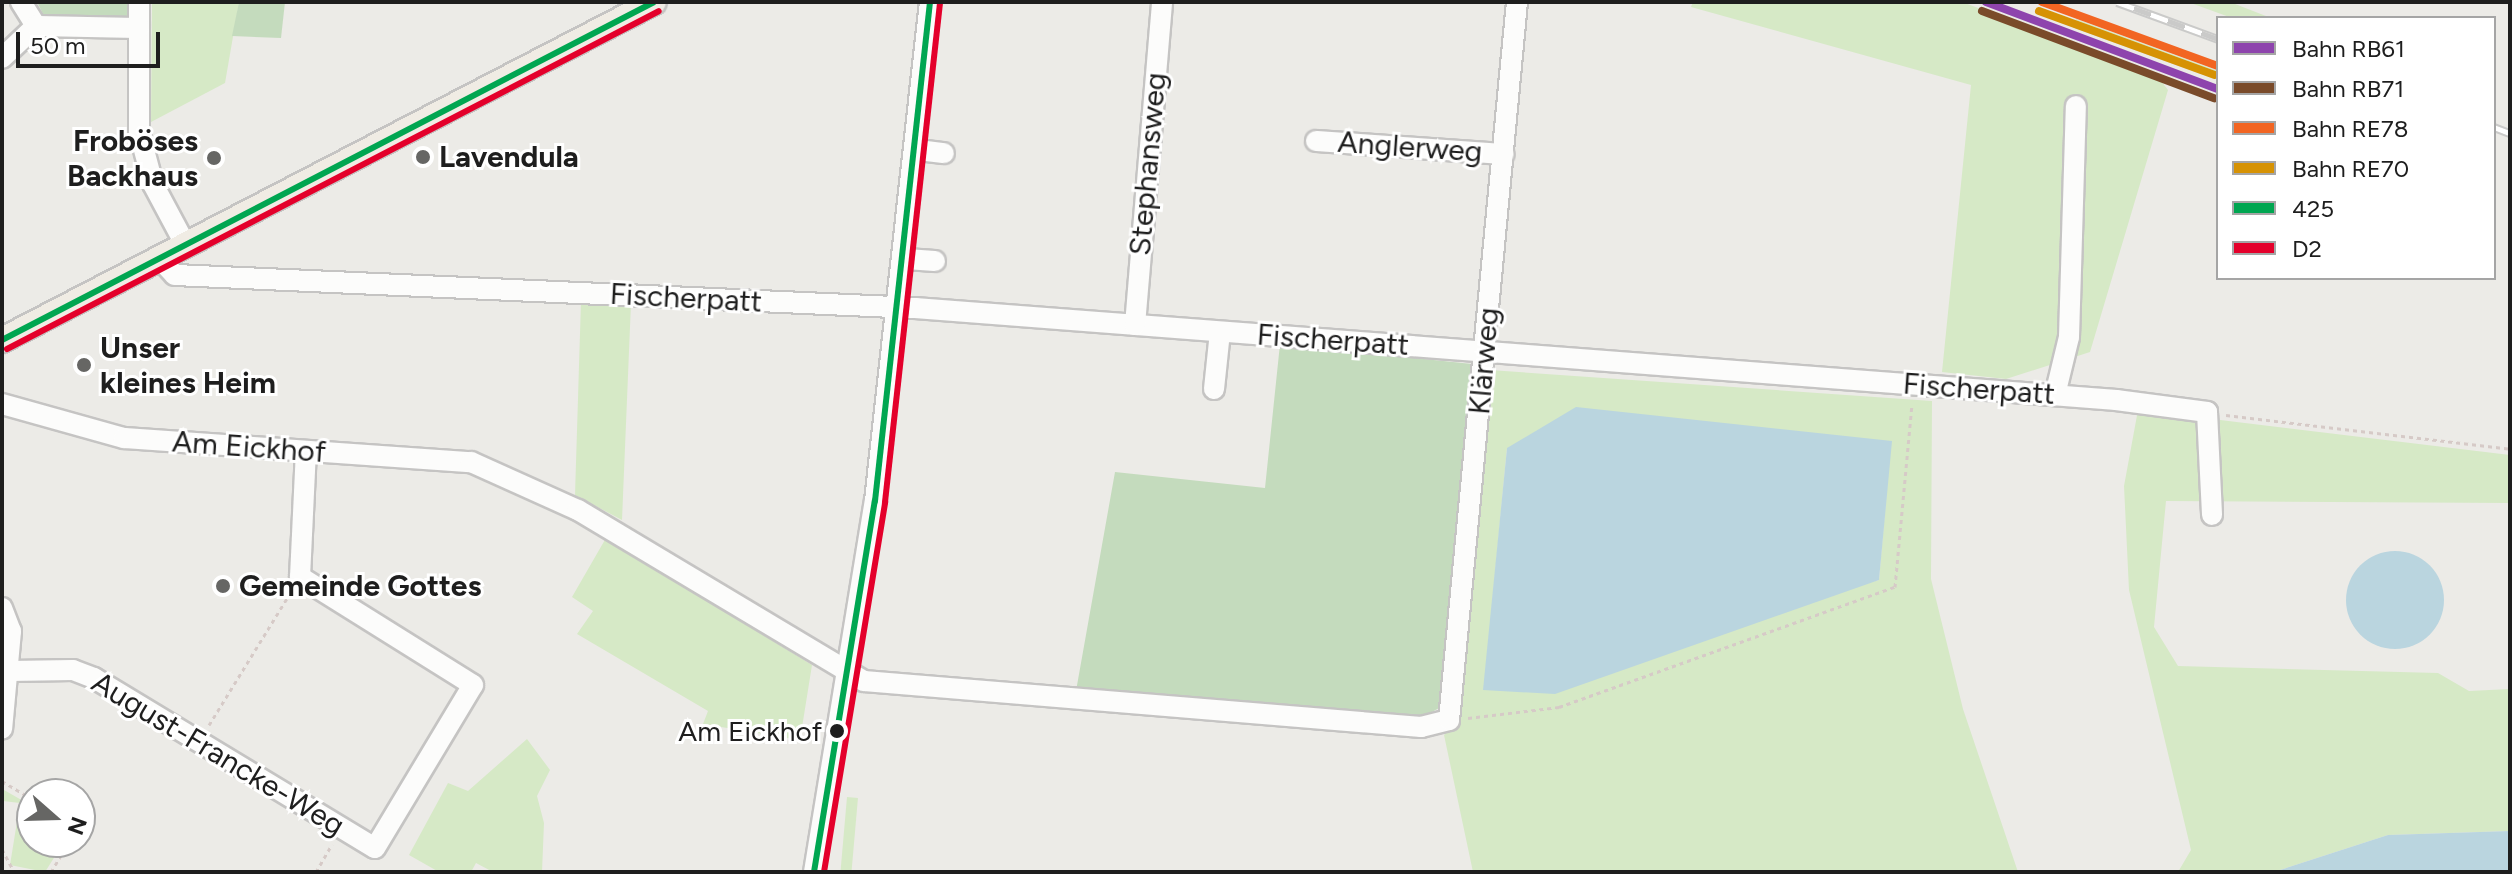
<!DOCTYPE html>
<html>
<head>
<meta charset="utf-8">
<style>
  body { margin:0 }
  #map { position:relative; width:2512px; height:874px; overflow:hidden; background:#ecebe7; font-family:Figtree,sans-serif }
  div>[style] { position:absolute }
  .grass>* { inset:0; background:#d6e9c6; transform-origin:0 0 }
  .forest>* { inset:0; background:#c4dbbd }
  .water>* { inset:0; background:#bad5df }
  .round { border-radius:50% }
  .path>* { height:3px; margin-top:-1.5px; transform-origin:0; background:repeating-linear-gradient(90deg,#d6cac7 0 4px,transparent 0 8px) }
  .roads { filter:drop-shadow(2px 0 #c5c4c3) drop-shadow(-2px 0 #c5c4c3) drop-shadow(0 2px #c5c4c3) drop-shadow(0 -2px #c5c4c3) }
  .minor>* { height:20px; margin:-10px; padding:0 10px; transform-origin:10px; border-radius:10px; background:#fcfcfb }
  .major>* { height:24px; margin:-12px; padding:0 12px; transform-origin:12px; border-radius:12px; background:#f0ece4 }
  .rail>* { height:9px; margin-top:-4.5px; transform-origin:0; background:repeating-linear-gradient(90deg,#fff 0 18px,#cacac9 0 36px); box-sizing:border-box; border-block:2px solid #cacac9 }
  .bus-1>* { height:6px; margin:-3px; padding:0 3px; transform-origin:3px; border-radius:3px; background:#00a651 }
  .bus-2>* { height:6px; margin:-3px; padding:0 3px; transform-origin:3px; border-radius:3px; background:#e4002b }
  .rail-1>* { height:8px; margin:-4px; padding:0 4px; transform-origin:4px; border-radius:4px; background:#8e44ad }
  .rail-2>* { height:8px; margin:-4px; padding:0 4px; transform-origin:4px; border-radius:4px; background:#7a4b2a }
  .rail-3>* { height:8px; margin:-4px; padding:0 4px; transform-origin:4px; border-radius:4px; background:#f26522 }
  .rail-4>* { height:8px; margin:-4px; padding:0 4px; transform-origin:4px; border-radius:4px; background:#d69204 }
  .dots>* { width:22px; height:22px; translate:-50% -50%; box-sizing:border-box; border:4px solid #fff; border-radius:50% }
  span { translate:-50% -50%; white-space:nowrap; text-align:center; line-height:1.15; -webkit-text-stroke:6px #fff; paint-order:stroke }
  .bus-label { font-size:28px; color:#1e1e1e }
  .right { translate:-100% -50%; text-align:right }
  .poi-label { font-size:30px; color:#1e1e1e; font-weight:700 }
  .left { translate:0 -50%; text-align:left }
  .street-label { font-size:30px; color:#1e1e1e }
  .frame { position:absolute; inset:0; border:4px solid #1e1e1e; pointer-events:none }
  .legend { position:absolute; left:2216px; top:16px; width:280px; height:264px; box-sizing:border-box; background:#fff; border:2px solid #a5a5a5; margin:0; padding:10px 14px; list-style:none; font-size:24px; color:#1e1e1e }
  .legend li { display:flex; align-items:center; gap:16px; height:40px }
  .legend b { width:40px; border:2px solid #a5a5a5 }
  .north { position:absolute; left:16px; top:778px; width:80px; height:80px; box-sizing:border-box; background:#fff; border:2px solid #a5a5a5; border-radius:50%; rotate:110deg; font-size:22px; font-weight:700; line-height:32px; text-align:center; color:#1e1e1e }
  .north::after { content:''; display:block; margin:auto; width:28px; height:36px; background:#666664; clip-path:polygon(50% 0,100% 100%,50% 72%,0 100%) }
  .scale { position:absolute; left:16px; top:32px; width:144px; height:36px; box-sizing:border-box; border:4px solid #1e1e1e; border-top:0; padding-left:10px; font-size:24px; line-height:28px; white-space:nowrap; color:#1e1e1e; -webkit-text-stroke:6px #fff; paint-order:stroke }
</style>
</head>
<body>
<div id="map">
  <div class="grass">
    <div style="clip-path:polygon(152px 2px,239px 2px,225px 83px,151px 122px)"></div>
    <div style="clip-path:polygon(1693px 2px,1962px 2px,2155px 73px,2168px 90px,2090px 352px,2006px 379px,1942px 372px,1971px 85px,1691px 7px)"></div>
    <div style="clip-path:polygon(2188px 2px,2230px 2px,2271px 18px,2232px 18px)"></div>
    <div style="left:2076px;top:19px;width:151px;height:9px;rotate:20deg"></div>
    <div style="clip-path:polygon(581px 301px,631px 303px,622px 520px,575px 495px)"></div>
    <div style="clip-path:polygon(evenodd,1490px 370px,1932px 401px,1931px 579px,1963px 709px,2018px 872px,1473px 872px,1444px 735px,1458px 720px,1490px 370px,1891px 441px,1879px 580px,1484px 689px,1507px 448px,1891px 441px)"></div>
    <div style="clip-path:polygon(2138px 410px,2510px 455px,2510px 503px,2166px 501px,2154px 627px,2178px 666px,2438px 673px,2469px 691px,2510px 689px,2510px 831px,2388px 835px,2274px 872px,2178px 872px,2191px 850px,2129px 590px,2124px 486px)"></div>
    <div style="clip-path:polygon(606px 538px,812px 665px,800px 740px,703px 724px,708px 711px,577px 634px,593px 611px,572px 597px)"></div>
    <div style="clip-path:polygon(527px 739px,550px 770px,537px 796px,544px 823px,542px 872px,493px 872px,476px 863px,471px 872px,439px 872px,409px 855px,448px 783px,468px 791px)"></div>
    <div style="clip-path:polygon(4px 790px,32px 806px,32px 842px,64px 842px,45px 872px,10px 865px,20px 803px,3px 801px)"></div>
    <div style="left:847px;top:797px;width:11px;height:76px;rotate:5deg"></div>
  </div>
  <div class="forest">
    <div style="clip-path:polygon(37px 2px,129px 2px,131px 18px,44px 16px)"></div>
    <div style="clip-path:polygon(239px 2px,285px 2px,281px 38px,232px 36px)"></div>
    <div style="clip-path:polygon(1280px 344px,1472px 364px,1441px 707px,1421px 718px,1076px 691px,1115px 472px,1265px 488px)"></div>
  </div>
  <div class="water">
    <div style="clip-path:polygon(1576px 407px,1892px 441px,1879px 580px,1555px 694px,1483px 690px,1507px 448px)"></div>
    <div class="round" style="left:2346px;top:551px;width:98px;height:98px"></div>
    <div style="clip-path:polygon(2510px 831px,2510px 872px,2274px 872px,2388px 835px)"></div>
  </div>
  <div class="path">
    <div style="left:2226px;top:415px;width:286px;rotate:6.8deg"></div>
    <div style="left:1468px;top:718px;width:92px;rotate:-6.9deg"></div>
    <div style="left:1559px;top:707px;width:357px;rotate:-19.7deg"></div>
    <div style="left:1895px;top:587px;width:184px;rotate:-84.7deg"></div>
    <div style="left:209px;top:725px;width:153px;rotate:-58.4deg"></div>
    <div style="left:2px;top:781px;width:35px;rotate:31deg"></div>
    <div style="left:2px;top:849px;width:26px;rotate:62deg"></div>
    <div style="left:51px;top:872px;width:35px;rotate:-59deg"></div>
    <div style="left:316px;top:872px;width:32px;rotate:-60deg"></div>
  </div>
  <div class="roads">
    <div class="minor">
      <div style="left:21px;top:2px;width:28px;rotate:58deg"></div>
      <div style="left:139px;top:2px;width:129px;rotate:90deg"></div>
      <div style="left:139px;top:131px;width:55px;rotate:75.2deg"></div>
      <div style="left:153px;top:184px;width:68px;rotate:61.9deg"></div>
      <div style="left:2px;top:58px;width:47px;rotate:-43.3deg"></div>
      <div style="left:36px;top:26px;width:103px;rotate:1.1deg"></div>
      <div style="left:1316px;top:141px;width:188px;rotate:4deg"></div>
      <div style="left:918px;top:150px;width:26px;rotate:7deg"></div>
      <div style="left:159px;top:258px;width:23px;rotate:47deg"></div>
      <div style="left:175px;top:275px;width:741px;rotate:2.55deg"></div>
      <div style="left:915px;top:308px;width:1205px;rotate:4.38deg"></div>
      <div style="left:2116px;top:400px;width:92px;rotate:7.5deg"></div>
      <div style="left:2207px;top:412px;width:103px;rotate:87.2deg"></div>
      <div style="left:906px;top:259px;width:29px;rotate:4deg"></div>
      <div style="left:1135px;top:325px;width:324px;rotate:-85.2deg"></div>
      <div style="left:1214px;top:389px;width:57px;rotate:-84deg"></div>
      <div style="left:2055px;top:395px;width:60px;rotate:-76.4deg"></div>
      <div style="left:2069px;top:337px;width:231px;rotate:-88.3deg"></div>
      <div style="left:2px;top:404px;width:127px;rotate:15.6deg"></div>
      <div style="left:124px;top:438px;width:348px;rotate:4deg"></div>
      <div style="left:471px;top:462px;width:117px;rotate:24.2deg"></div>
      <div style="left:578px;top:510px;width:333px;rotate:30.9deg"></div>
      <div style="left:864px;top:681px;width:559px;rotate:4.72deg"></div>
      <div style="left:1421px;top:727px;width:29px;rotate:-14deg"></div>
      <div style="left:1449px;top:720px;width:721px;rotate:-84.59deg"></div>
      <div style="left:2px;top:608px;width:25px;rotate:69deg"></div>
      <div style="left:11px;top:631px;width:98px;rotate:95.2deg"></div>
      <div style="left:10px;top:671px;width:63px;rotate:-0.9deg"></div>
      <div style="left:73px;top:670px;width:22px;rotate:21deg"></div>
      <div style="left:94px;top:678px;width:328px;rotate:31.2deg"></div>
      <div style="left:375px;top:848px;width:190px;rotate:-59deg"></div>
      <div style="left:473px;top:685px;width:204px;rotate:-148deg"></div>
      <div style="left:300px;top:577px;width:126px;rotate:-87.3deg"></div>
      <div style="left:814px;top:872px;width:376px;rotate:-80.7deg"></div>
      <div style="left:875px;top:501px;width:502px;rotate:-83.71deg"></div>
    </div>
    <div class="major">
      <div style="left:2px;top:340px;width:734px;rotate:-27.4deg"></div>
    </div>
  </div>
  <div class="rail">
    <div style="left:2117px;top:2px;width:108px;rotate:20.1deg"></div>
    <div style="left:2494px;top:127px;width:17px;rotate:21deg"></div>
  </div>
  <div class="bus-1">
    <div style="left:2px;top:340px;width:734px;rotate:-27.4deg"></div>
    <div style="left:814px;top:872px;width:376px;rotate:-80.7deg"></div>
    <div style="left:875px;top:501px;width:502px;rotate:-83.71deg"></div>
  </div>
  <div class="bus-2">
    <div style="left:7px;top:349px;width:734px;rotate:-27.4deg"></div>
    <div style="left:824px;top:872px;width:375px;rotate:-80.6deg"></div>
    <div style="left:885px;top:502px;width:502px;rotate:-83.71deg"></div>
  </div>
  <div class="rail-1">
    <div style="left:1986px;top:2px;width:248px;rotate:20.6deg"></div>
  </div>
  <div class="rail-2">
    <div style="left:1982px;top:11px;width:248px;rotate:20.6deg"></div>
  </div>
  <div class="rail-3">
    <div style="left:2042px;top:2px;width:187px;rotate:20deg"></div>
  </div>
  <div class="rail-4">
    <div style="left:2039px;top:11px;width:187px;rotate:20deg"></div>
  </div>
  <div class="dots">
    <div style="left:423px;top:157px;background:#666664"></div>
    <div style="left:214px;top:158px;background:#666664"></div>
    <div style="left:84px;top:365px;background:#666664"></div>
    <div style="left:223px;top:586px;background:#666664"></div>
    <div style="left:837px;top:731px;background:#1e1e1e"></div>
  </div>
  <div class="bus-label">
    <span class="right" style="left:822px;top:731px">Am Eickhof</span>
  </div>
  <div class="poi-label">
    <span class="right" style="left:198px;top:158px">Froböses<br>Backhaus</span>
    <span class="left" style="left:439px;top:157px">Lavendula</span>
    <span class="left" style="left:100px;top:365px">Unser<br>kleines Heim</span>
    <span class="left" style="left:239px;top:586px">Gemeinde Gottes</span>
  </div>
  <div class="street-label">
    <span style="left:1410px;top:147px;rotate:4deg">Anglerweg</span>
    <span style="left:1148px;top:164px;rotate:-85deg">Stephansweg</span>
    <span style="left:686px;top:298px;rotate:3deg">Fischerpatt</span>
    <span style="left:1333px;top:340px;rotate:4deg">Fischerpatt</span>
    <span style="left:1484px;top:361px;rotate:-85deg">Klärweg</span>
    <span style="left:1979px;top:389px;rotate:4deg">Fischerpatt</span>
    <span style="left:249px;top:447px;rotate:4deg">Am Eickhof</span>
    <span style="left:218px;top:754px;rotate:31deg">August-Francke-Weg</span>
  </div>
  <div class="frame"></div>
  <ul class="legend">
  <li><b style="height:10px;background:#8e44ad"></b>Bahn RB61</li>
  <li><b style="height:10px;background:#7a4b2a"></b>Bahn RB71</li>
  <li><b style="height:10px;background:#f26522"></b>Bahn RE78</li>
  <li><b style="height:10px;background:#d69204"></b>Bahn RE70</li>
  <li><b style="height:10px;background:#00a651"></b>425</li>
  <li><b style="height:10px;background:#e4002b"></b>D2</li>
  </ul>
  <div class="north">N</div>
  <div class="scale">50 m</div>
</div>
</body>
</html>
